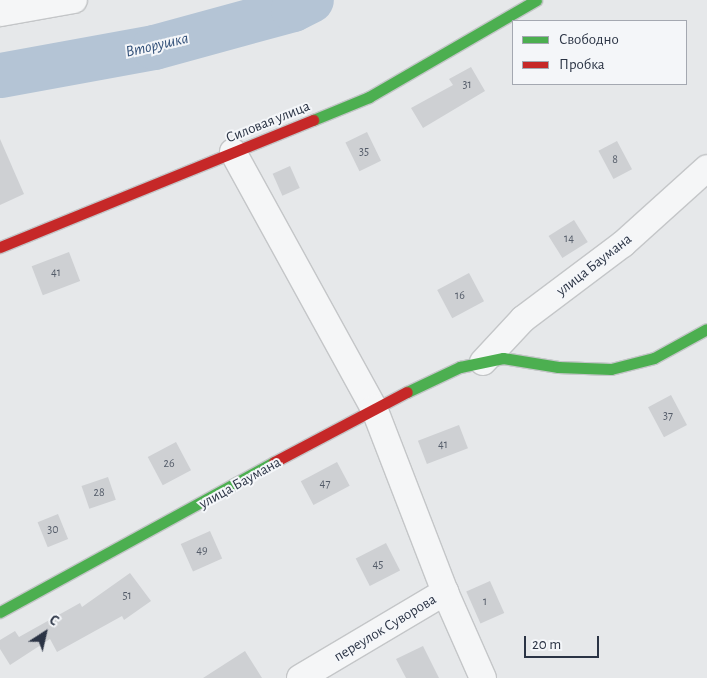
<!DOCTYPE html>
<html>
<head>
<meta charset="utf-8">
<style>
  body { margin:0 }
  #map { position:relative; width:707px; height:678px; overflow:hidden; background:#e6e8ea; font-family:"Alegreya Sans",sans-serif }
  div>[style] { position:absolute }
  .river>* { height:45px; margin:-22.5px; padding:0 22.5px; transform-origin:22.5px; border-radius:22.5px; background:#b4c4d5 }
  .building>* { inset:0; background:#ced0d3; transform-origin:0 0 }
  .roads { filter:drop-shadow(1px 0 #c4c6c8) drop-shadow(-1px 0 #c4c6c8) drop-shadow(0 1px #c4c6c8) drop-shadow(0 -1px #c4c6c8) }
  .street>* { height:26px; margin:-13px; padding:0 13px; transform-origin:13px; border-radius:13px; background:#f5f6f7 }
  .fast>* { height:11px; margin:-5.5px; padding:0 5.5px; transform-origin:5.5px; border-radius:5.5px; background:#4caf50 }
  .jam>* { height:11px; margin:-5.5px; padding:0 5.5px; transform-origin:5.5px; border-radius:5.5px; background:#c62828 }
  span { translate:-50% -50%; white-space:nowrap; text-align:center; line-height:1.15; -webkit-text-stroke:4px #f4f6f9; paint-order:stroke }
  .number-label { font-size:12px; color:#545c69 }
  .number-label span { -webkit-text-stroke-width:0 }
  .street-label { font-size:15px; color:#2b3445 }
  .water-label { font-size:16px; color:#34527a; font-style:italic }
  .legend { position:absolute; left:512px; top:20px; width:175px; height:65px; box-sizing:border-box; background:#f4f6f9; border:1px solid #a4a8b1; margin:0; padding:6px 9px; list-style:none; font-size:15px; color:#2b3445 }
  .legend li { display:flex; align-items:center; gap:10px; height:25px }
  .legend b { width:25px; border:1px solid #a4a8b1 }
  .north { position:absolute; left:20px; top:608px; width:50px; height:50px; -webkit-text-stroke:4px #f4f6f9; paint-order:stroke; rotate:35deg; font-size:14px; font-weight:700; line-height:20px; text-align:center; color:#2b3445 }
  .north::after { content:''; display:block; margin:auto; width:18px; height:22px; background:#2b3445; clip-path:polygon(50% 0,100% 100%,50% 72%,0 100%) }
  .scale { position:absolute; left:524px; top:636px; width:75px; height:22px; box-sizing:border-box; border:2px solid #2b3445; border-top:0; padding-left:6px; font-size:15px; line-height:18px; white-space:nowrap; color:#2b3445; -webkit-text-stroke:4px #f4f6f9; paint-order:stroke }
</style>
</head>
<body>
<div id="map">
  <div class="river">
    <div style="left:0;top:75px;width:157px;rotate:-10.3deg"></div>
    <div style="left:154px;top:47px;width:144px;rotate:-15.3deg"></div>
    <div style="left:293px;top:9px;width:20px;rotate:-27deg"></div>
  </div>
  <div class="building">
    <div style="clip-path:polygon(471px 67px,485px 91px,423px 128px,411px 108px,453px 85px,449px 79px)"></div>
    <div style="left:367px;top:132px;width:32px;height:24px;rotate:64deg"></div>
    <div style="clip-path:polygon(0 139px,24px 194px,0 205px)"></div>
    <div style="left:617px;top:141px;width:32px;height:21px;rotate:62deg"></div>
    <div style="left:290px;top:166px;width:24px;height:19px;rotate:66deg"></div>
    <div style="left:574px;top:220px;width:26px;height:30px;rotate:58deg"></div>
    <div style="left:69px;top:252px;width:31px;height:40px;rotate:69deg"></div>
    <div style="left:469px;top:273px;width:32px;height:36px;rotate:62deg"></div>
    <div style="left:671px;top:395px;width:34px;height:26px;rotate:62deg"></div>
    <div style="left:459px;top:425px;width:25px;height:44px;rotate:69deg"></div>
    <div style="left:176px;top:442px;width:32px;height:32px;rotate:62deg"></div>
    <div style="left:337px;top:462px;width:27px;height:41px;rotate:62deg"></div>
    <div style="left:108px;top:477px;width:24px;height:28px;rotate:71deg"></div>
    <div style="left:58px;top:514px;width:27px;height:22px;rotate:68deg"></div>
    <div style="left:210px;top:531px;width:30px;height:32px;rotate:66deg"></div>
    <div style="left:386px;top:543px;width:31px;height:34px;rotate:63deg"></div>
    <div style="clip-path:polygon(130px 573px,151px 601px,124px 620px,122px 616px,57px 652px,50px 639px,10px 665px,0 649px,0 640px,15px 631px,19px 637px,80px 603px,82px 607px)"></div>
    <div style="left:490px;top:581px;width:35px;height:26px;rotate:66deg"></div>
    <div style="clip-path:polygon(423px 646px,439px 678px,406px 678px,396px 659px)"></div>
    <div style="clip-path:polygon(245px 651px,262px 678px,203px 678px)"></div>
  </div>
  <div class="roads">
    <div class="street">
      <div style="left:0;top:13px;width:75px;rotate:-10deg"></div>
      <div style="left:233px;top:152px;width:292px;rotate:61.2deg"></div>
      <div style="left:374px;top:408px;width:197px;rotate:68.9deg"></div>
      <div style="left:445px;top:592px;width:94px;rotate:66.2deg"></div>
      <div style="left:483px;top:362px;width:59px;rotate:-47.1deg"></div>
      <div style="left:523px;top:319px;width:125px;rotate:-36.9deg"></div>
      <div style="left:623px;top:244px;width:113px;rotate:-42.1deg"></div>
      <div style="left:300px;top:678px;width:169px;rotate:-30.7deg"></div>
    </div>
    <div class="fast">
      <div style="left:313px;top:120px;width:61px;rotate:-22.3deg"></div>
      <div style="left:369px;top:97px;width:193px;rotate:-30.1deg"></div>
      <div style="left:407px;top:392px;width:59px;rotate:-25.3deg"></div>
      <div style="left:460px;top:367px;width:44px;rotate:-11.8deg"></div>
      <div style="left:503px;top:358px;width:56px;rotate:9.3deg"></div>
      <div style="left:558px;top:367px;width:53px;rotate:2.2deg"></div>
      <div style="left:611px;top:369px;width:44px;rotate:-14.3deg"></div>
      <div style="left:654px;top:358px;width:60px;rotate:-28.7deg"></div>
      <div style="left:0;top:612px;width:312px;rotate:-28.7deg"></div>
    </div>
    <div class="jam">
      <div style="left:0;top:247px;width:338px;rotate:-22.1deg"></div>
      <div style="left:274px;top:462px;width:150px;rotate:-27.8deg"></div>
    </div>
  </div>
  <div class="number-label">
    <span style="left:467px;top:85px">31</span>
    <span style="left:364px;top:152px">35</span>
    <span style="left:615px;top:160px">8</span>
    <span style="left:569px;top:239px">14</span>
    <span style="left:56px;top:273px">41</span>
    <span style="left:460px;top:296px">16</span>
    <span style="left:668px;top:416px">37</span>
    <span style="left:443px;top:445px">41</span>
    <span style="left:169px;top:464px">26</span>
    <span style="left:325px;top:484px">47</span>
    <span style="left:99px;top:493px">28</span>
    <span style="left:53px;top:530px">30</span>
    <span style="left:202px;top:551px">49</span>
    <span style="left:378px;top:565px">45</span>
    <span style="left:127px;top:596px">51</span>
    <span style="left:485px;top:602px">1</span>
  </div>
  <div class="street-label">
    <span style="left:268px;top:122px;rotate:-22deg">Силовая улица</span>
    <span style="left:594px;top:265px;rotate:-38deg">улица Баумана</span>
    <span style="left:240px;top:483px;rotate:-29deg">улица Баумана</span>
    <span style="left:385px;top:628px;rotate:-31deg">переулок Суворова</span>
  </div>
  <div class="water-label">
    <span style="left:157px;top:45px;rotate:-13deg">Вторушка</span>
  </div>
  <ul class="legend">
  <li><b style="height:6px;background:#4caf50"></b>Свободно</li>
  <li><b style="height:6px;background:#c62828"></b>Пробка</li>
  </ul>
  <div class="north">С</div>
  <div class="scale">20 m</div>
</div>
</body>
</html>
